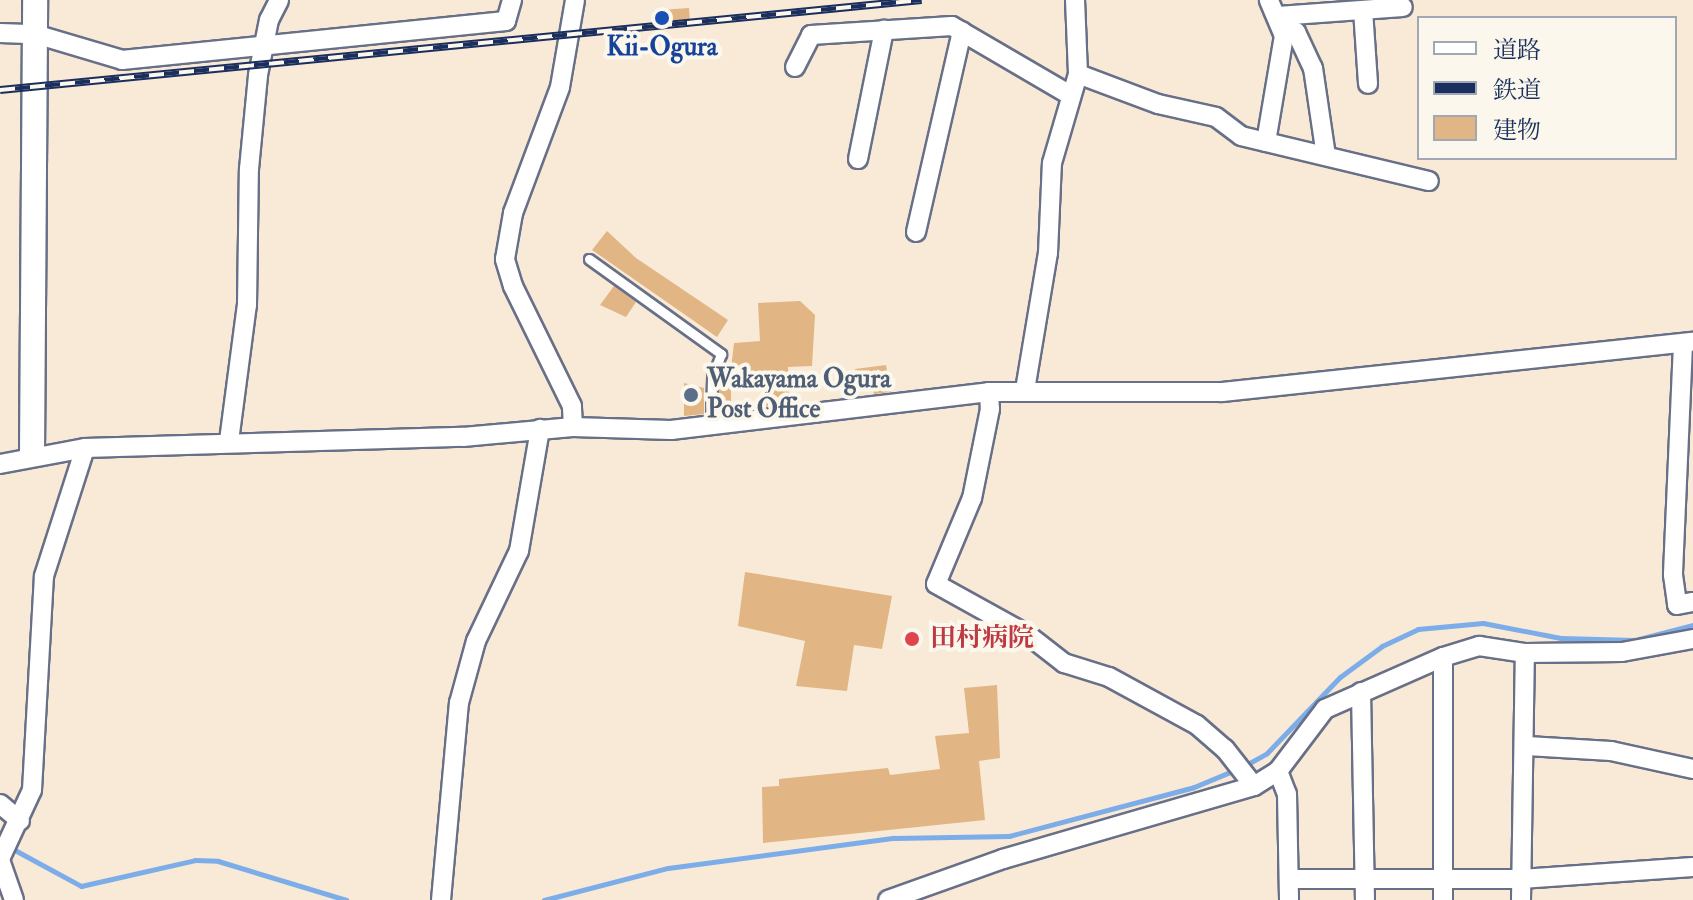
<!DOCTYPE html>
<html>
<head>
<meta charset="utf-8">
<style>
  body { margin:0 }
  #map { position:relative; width:1693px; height:900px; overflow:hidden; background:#f8ead7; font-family:"IM FELL Double Pica","Noto Serif JP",serif }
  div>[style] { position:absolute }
  .stream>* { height:5px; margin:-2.5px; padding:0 2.5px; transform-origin:2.5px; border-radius:2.5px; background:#7dade8 }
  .building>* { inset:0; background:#e1b684; transform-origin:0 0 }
  .roads { filter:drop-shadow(2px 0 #687088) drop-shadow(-2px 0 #687088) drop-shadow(0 2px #687088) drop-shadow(0 -2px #687088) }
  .service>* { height:9px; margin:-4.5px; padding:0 4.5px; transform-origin:4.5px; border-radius:4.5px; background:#fff }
  .minor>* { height:18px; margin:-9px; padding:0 9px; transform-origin:9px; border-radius:9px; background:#fff }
  .tertiary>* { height:24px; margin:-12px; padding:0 12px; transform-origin:12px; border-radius:12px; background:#fff }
  .rail>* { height:8px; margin-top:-4px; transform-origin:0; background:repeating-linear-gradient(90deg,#fbf7ec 0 15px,#1b2f5e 0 30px); box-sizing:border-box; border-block:2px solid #1b2f5e }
  .dots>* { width:22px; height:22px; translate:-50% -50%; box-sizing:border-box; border:4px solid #fbf7ec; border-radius:50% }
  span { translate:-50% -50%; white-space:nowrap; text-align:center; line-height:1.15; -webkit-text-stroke:8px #fbf7ec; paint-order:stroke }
  .transit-label { font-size:26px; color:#164399; font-weight:700 }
  .service-label { font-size:26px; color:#4e5e75; font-weight:700 }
  .left { translate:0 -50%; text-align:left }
  .health-label { font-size:26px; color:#be3a42; font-weight:700 }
  .legend { position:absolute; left:1417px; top:16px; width:260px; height:144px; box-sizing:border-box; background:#fbf7ec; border:2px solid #a1a7b3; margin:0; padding:10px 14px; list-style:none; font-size:24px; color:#1b2f5e }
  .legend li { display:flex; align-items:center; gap:16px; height:40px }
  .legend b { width:40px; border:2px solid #a1a7b3 }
</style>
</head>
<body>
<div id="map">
  <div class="stream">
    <div style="left:1244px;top:766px;width:26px;rotate:-29deg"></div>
    <div style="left:1267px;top:753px;width:105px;rotate:-46.2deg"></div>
    <div style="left:1340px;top:677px;width:52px;rotate:-36.4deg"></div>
    <div style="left:1382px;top:646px;width:40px;rotate:-25deg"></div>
    <div style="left:1418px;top:629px;width:65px;rotate:-5.3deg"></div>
    <div style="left:1483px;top:623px;width:79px;rotate:10.9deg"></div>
    <div style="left:1561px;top:638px;width:74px;rotate:1.5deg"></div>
    <div style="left:1635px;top:640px;width:60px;rotate:-14.5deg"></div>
    <div style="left:11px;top:848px;width:80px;rotate:28.5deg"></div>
    <div style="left:81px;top:886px;width:117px;rotate:-12.8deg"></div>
    <div style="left:195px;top:860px;width:23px;rotate:2deg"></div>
    <div style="left:218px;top:861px;width:134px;rotate:16.9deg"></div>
    <div style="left:544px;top:900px;width:128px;rotate:-14.5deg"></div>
    <div style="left:668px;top:868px;width:228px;rotate:-7.6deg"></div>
    <div style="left:894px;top:838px;width:115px;rotate:-1deg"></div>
    <div style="left:1009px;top:836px;width:191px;rotate:-14.8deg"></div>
    <div style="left:1194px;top:787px;width:44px;rotate:-22.5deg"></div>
  </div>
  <div class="building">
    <div style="left:689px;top:8px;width:13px;height:36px;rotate:86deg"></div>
    <div style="clip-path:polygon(607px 231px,636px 258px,728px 320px,717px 337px,592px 250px)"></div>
    <div style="clip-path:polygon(614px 286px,636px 302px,626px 317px,600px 305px)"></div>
    <div style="clip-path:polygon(800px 301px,815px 315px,812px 366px,788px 367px,790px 404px,764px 407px,763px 385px,729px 385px,734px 343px,760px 341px,758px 303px)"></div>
    <div style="clip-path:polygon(886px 365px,891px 392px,874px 394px,872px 384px,857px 386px,855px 369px)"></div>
    <div style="clip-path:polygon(684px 383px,704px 388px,704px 414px,684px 416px)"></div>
    <div style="left:731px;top:387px;width:24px;height:12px;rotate:90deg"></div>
    <div style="clip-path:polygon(745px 572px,892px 596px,882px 649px,854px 645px,847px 691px,796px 686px,805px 641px,738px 626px)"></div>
    <div style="clip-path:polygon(997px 685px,1000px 758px,979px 761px,985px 820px,763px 843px,762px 787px,779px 786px,779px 779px,888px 768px,890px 775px,940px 769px,935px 736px,969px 733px,964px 688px)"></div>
  </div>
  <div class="roads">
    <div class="service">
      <div style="left:589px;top:259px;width:163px;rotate:35.7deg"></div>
      <div style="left:721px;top:354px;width:25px;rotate:111deg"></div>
      <div style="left:712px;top:377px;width:50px;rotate:91.1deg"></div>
    </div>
    <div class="minor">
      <div style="left:1363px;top:10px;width:74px;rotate:86.1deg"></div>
      <div style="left:1278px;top:16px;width:125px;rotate:-4.1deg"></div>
      <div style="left:1284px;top:27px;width:13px;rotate:23deg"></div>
      <div style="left:1296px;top:32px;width:40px;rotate:65deg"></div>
      <div style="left:1313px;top:68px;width:89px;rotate:81.6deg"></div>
      <div style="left:0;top:33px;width:35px;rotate:2deg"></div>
      <div style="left:35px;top:34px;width:91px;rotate:16.6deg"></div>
      <div style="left:122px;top:60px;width:386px;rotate:-5.8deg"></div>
      <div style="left:506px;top:21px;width:22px;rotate:-74deg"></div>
      <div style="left:795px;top:67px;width:36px;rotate:-63deg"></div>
      <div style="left:811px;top:35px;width:141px;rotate:-3.7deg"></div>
      <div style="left:952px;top:26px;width:137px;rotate:30.3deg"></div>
      <div style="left:1078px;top:74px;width:85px;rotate:20.6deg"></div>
      <div style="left:1158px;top:104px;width:59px;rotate:12.6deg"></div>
      <div style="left:1216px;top:117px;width:31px;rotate:37deg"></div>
      <div style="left:1241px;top:136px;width:193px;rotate:13.5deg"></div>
      <div style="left:1266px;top:142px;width:108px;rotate:-80.4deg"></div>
      <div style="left:1284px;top:36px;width:39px;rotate:-113deg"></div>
      <div style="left:858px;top:159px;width:132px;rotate:-78.6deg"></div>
      <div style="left:916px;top:232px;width:206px;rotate:-77.1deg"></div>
      <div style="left:1683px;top:344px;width:231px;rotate:92.5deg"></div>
      <div style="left:1673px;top:575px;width:30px;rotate:82deg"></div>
      <div style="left:1677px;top:605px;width:16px;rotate:-11deg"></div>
      <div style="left:1025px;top:390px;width:139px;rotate:-80.5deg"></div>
      <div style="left:1048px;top:253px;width:90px;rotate:-87.5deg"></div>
      <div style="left:1052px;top:163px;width:93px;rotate:-73.7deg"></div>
      <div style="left:1078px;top:74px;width:74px;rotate:-92.3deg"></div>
      <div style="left:989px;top:392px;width:17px;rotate:87deg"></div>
      <div style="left:990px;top:409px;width:91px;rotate:101.4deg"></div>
      <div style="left:972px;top:498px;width:93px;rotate:112.7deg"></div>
      <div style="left:936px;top:584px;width:105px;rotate:29deg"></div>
      <div style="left:1028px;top:635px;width:46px;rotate:37.9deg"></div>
      <div style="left:1064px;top:663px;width:47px;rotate:17.3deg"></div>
      <div style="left:1109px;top:677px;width:100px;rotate:28.6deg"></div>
      <div style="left:1197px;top:725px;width:37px;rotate:41deg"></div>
      <div style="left:1225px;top:749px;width:47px;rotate:51.9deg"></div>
      <div style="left:573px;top:427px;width:21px;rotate:-93deg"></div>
      <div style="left:572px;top:406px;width:134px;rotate:-116.2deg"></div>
      <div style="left:513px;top:286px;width:28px;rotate:-107deg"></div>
      <div style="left:505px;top:259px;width:47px;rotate:-80.1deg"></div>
      <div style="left:513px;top:213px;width:134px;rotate:-69.5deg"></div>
      <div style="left:560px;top:87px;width:88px;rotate:-80.2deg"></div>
      <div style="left:229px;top:441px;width:137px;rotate:-82.5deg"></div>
      <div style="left:247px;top:305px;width:136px;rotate:-89.2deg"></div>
      <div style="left:249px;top:169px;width:94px;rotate:-84.5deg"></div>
      <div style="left:258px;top:75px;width:56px;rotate:-78.7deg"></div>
      <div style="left:269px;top:20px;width:22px;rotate:-63deg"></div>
      <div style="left:0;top:464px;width:86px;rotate:-10.7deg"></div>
      <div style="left:85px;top:448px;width:378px;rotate:-1.7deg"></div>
      <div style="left:463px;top:437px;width:110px;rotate:-5.2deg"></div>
      <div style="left:573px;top:427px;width:98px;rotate:1.8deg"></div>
      <div style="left:671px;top:430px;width:320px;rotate:-6.8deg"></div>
      <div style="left:989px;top:392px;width:233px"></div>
      <div style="left:1222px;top:392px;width:474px;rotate:-6.1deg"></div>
      <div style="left:1443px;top:657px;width:243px;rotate:90deg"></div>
      <div style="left:1361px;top:692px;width:208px;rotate:88.9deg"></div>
      <div style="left:1527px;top:746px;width:84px;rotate:3.4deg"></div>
      <div style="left:1611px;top:751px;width:84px;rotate:12.4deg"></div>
      <div style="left:1278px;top:771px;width:25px;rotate:69deg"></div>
      <div style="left:1287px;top:794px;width:106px;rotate:88.9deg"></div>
      <div style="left:0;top:804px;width:26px;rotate:40deg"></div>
      <div style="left:0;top:859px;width:76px;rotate:-65.1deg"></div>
      <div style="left:32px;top:790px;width:214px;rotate:-86.8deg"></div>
      <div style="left:44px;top:576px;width:134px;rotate:-72.2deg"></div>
      <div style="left:0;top:860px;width:42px;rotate:70.7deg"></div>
      <div style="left:1289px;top:879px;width:232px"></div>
      <div style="left:1521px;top:879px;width:172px;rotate:-4deg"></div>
      <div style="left:441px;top:900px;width:198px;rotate:-84.8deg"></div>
      <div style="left:459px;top:703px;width:64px;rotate:-74.7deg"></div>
      <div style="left:476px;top:641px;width:100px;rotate:-64.5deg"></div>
      <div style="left:519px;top:551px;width:124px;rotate:-80.2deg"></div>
      <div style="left:888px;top:900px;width:122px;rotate:-19.6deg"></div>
      <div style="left:1003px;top:859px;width:261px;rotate:-16.2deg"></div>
      <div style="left:1254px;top:786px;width:28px;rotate:-32deg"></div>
      <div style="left:1278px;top:771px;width:78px;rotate:-52.8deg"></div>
      <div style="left:1325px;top:709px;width:129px;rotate:-23.8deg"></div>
      <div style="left:1443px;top:657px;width:38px;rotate:-17deg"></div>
      <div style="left:1479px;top:646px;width:47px;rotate:8.7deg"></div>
      <div style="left:1525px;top:653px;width:97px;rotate:-0.6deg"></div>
      <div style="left:1622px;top:652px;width:72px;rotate:-10.4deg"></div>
      <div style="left:1521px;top:900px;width:247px;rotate:-89.1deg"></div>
    </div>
    <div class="tertiary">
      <div style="left:32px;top:454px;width:454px;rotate:-89.6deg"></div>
    </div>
  </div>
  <div class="rail">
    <div style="left:0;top:90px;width:926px;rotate:-5.58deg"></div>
  </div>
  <div class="dots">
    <div style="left:662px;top:18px;background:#1a4fb4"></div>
    <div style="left:691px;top:395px;background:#5c6f8a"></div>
    <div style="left:912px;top:639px;background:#e0444e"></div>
  </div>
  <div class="transit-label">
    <span style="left:662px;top:48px">Kii-Ogura</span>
  </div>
  <div class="service-label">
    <span class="left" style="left:707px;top:395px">Wakayama Ogura<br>Post Office</span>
  </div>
  <div class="health-label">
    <span class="left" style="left:930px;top:639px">田村病院</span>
  </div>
  <ul class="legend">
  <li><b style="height:10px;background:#fff"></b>道路</li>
  <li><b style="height:10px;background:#1b2f5e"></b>鉄道</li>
  <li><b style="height:22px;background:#e1b684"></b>建物</li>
  </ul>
</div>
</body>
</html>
